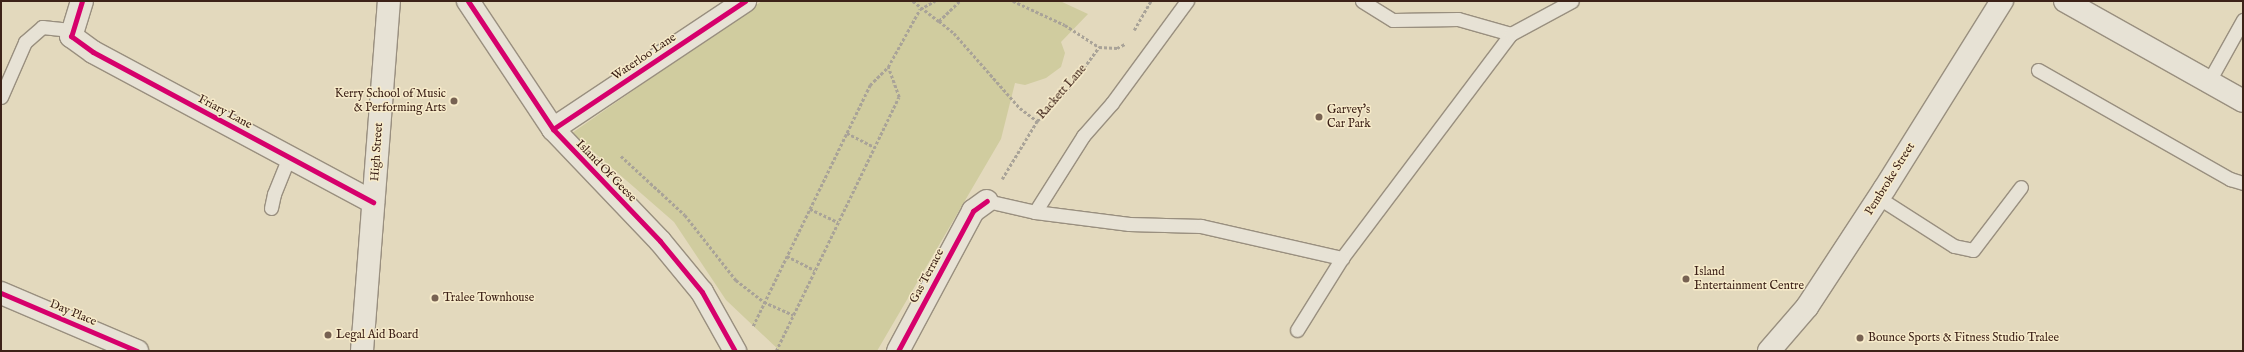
<!DOCTYPE html>
<html>
<head>
<meta charset="utf-8">
<style>
  body { margin:0 }
  #map { position:relative; width:2244px; height:352px; overflow:hidden; background:#e3d9bd; font-family:"IM FELL English",serif }
  div>[style] { position:absolute }
  .green>* { inset:0; background:#d0cc9f }
  .path>* { height:2.5px; margin-top:-1.25px; transform-origin:0; background:repeating-linear-gradient(90deg,#a9a398 0 3px,transparent 0 5px) }
  .roads { filter:drop-shadow(1px 0 #998f7f) drop-shadow(-1px 0 #998f7f) drop-shadow(0 1px #998f7f) drop-shadow(0 -1px #998f7f) }
  .lane>* { height:13px; margin:-6.5px; padding:0 6.5px; transform-origin:6.5px; border-radius:6.5px; background:#e7e2d5 }
  .street>* { height:22px; margin:-11px; padding:0 11px; transform-origin:11px; border-radius:11px; background:#e7e2d5 }
  .secondary>* { height:22px; margin:-11px; padding:0 11px; transform-origin:11px; border-radius:11px; background:#e7e2d5 }
  .cycleway>* { height:5px; margin:-2.5px; padding:0 2.5px; transform-origin:2.5px; border-radius:2.5px; background:#d6006c }
  .dots>* { width:11px; height:11px; translate:-50% -50%; box-sizing:border-box; border:2px solid #f7ebca; border-radius:50% }
  span { translate:-50% -50%; white-space:nowrap; text-align:center; line-height:1.15; -webkit-text-stroke:3px #f7ebca; paint-order:stroke }
  .street-label { font-size:12px; color:#3d2218 }
  .poi-label { font-size:12px; color:#3d2218 }
  .right { translate:-100% -50%; text-align:right }
  .left { translate:0 -50%; text-align:left }
  .frame { position:absolute; inset:0; border:2px solid #3d2218; pointer-events:none }
</style>
</head>
<body>
<div id="map">
  <div class="green">
    <div style="clip-path:polygon(762px 1px,1060px 1px,1088px 14px,1061px 42px,1065px 53px,1061px 67px,1046px 78px,1025px 85px,1015px 83px,1001px 139px,877px 351px,780px 351px,726px 300px,674px 222px,572px 133px)"></div>
  </div>
  <div class="path">
    <div style="left:913px;top:1px;width:33px;rotate:38deg"></div>
    <div style="left:939px;top:21px;width:29px;rotate:-44deg"></div>
    <div style="left:1013px;top:1px;width:57px;rotate:24.8deg"></div>
    <div style="left:1065px;top:25px;width:40px;rotate:32.9deg"></div>
    <div style="left:939px;top:21px;width:19px;rotate:39deg"></div>
    <div style="left:954px;top:33px;width:100px;rotate:48.7deg"></div>
    <div style="left:1020px;top:108px;width:21px;rotate:37deg"></div>
    <div style="left:1134px;top:30px;width:34px;rotate:-60deg"></div>
    <div style="left:847px;top:133px;width:31px;rotate:27deg"></div>
    <div style="left:621px;top:156px;width:87px;rotate:42.7deg"></div>
    <div style="left:685px;top:215px;width:83px;rotate:51.9deg"></div>
    <div style="left:736px;top:280px;width:36px;rotate:38deg"></div>
    <div style="left:764px;top:302px;width:32px;rotate:24deg"></div>
    <div style="left:1002px;top:179px;width:68px;rotate:-58.9deg"></div>
    <div style="left:1037px;top:121px;width:46px;rotate:-45.9deg"></div>
    <div style="left:1069px;top:88px;width:51px;rotate:-53.8deg"></div>
    <div style="left:1099px;top:47px;width:18px;rotate:3deg"></div>
    <div style="left:1117px;top:48px;width:9px;rotate:-27deg"></div>
    <div style="left:810px;top:209px;width:31px;rotate:25deg"></div>
    <div style="left:787px;top:256px;width:31px;rotate:27deg"></div>
    <div style="left:753px;top:326px;width:268px;rotate:-64.1deg"></div>
    <div style="left:870px;top:85px;width:25px;rotate:-45deg"></div>
    <div style="left:888px;top:67px;width:66px;rotate:-61.1deg"></div>
    <div style="left:920px;top:9px;width:17px;rotate:-28deg"></div>
    <div style="left:776px;top:351px;width:282px;rotate:-64.2deg"></div>
    <div style="left:899px;top:97px;width:32px;rotate:-110deg"></div>
  </div>
  <div class="roads">
    <div class="lane">
      <div style="left:1362px;top:1px;width:36px;rotate:32deg"></div>
      <div style="left:1393px;top:20px;width:65px;rotate:-0.9deg"></div>
      <div style="left:1458px;top:19px;width:55px;rotate:15.8deg"></div>
      <div style="left:2038px;top:70px;width:221px;rotate:29.6deg"></div>
      <div style="left:2230px;top:179px;width:14px;rotate:17deg"></div>
      <div style="left:2209px;top:81px;width:70px;rotate:-60.9deg"></div>
      <div style="left:1px;top:97px;width:60px;rotate:-66.4deg"></div>
      <div style="left:25px;top:42px;width:23px;rotate:-41deg"></div>
      <div style="left:42px;top:27px;width:31px;rotate:6deg"></div>
      <div style="left:1879px;top:198px;width:89px;rotate:32.6deg"></div>
      <div style="left:1954px;top:246px;width:19px;rotate:12deg"></div>
      <div style="left:1973px;top:250px;width:79px;rotate:-52.7deg"></div>
      <div style="left:987px;top:201px;width:49px;rotate:12.9deg"></div>
      <div style="left:1035px;top:212px;width:95px;rotate:7.3deg"></div>
      <div style="left:1129px;top:224px;width:72px;rotate:1.6deg"></div>
      <div style="left:1201px;top:226px;width:145px;rotate:12.8deg"></div>
      <div style="left:1342px;top:258px;width:281px;rotate:-53deg"></div>
      <div style="left:1511px;top:34px;width:69px;rotate:-28.4deg"></div>
      <div style="left:271px;top:208px;width:14px;rotate:-78deg"></div>
      <div style="left:274px;top:194px;width:40px;rotate:-68deg"></div>
      <div style="left:1035px;top:212px;width:90px;rotate:-57.7deg"></div>
      <div style="left:1083px;top:136px;width:44px;rotate:-48.7deg"></div>
      <div style="left:1112px;top:103px;width:127px;rotate:-53.7deg"></div>
      <div style="left:1297px;top:330px;width:85px;rotate:-58deg"></div>
    </div>
    <div class="street">
      <div style="left:82px;top:1px;width:37px;rotate:107deg"></div>
      <div style="left:71px;top:36px;width:27px;rotate:36deg"></div>
      <div style="left:93px;top:52px;width:318px;rotate:28.2deg"></div>
      <div style="left:468px;top:1px;width:154px;rotate:56.4deg"></div>
      <div style="left:553px;top:129px;width:155px;rotate:46.3deg"></div>
      <div style="left:660px;top:241px;width:66px;rotate:50.5deg"></div>
      <div style="left:702px;top:292px;width:68px;rotate:60.8deg"></div>
      <div style="left:553px;top:129px;width:231px;rotate:-33.7deg"></div>
      <div style="left:1px;top:293px;width:148px;rotate:23.1deg"></div>
      <div style="left:898px;top:351px;width:159px;rotate:-61.8deg"></div>
      <div style="left:973px;top:211px;width:17px;rotate:-36deg"></div>
    </div>
    <div class="secondary">
      <div style="left:2065px;top:1px;width:204px;rotate:29.3deg"></div>
      <div style="left:362px;top:351px;width:351px;rotate:-85.6deg"></div>
      <div style="left:1769px;top:351px;width:58px;rotate:-49.2deg"></div>
      <div style="left:1807px;top:307px;width:142px;rotate:-56.8deg"></div>
      <div style="left:1885px;top:188px;width:221px;rotate:-58deg"></div>
    </div>
  </div>
  <div class="cycleway">
    <div style="left:82px;top:1px;width:37px;rotate:107deg"></div>
    <div style="left:71px;top:36px;width:27px;rotate:36deg"></div>
    <div style="left:93px;top:52px;width:318px;rotate:28.2deg"></div>
    <div style="left:468px;top:1px;width:154px;rotate:56.4deg"></div>
    <div style="left:553px;top:129px;width:155px;rotate:46.3deg"></div>
    <div style="left:660px;top:241px;width:66px;rotate:50.5deg"></div>
    <div style="left:702px;top:292px;width:68px;rotate:60.8deg"></div>
    <div style="left:553px;top:129px;width:231px;rotate:-33.7deg"></div>
    <div style="left:1px;top:293px;width:148px;rotate:23.1deg"></div>
    <div style="left:898px;top:351px;width:159px;rotate:-61.8deg"></div>
    <div style="left:973px;top:211px;width:17px;rotate:-36deg"></div>
  </div>
  <div class="dots">
    <div style="left:454px;top:101px;background:#776252"></div>
    <div style="left:1319px;top:117px;background:#776252"></div>
    <div style="left:1686px;top:279px;background:#776252"></div>
    <div style="left:435px;top:298px;background:#776252"></div>
    <div style="left:328px;top:335px;background:#776252"></div>
    <div style="left:1860px;top:338px;background:#776252"></div>
  </div>
  <div class="street-label">
    <span style="left:644px;top:57px;rotate:-34deg">Waterloo Lane</span>
    <span style="left:1062px;top:92px;rotate:-49deg">Rackett Lane</span>
    <span style="left:225px;top:112px;rotate:28deg">Friary Lane</span>
    <span style="left:377px;top:152px;rotate:-86deg">High Street</span>
    <span style="left:606px;top:171px;rotate:46deg">Island Of Geese</span>
    <span style="left:1890px;top:179px;rotate:-58deg">Pembroke Street</span>
    <span style="left:927px;top:276px;rotate:-62deg">Gas Terrace</span>
    <span style="left:73px;top:313px;rotate:23deg">Day Place</span>
  </div>
  <div class="poi-label">
    <span class="right" style="left:446px;top:101px">Kerry School of Music<br>&amp; Performing Arts</span>
    <span class="left" style="left:1327px;top:117px">Garvey's<br>Car Park</span>
    <span class="left" style="left:1694px;top:279px">Island<br>Entertainment Centre</span>
    <span class="left" style="left:443px;top:298px">Tralee Townhouse</span>
    <span class="left" style="left:336px;top:335px">Legal Aid Board</span>
    <span class="left" style="left:1868px;top:338px">Bounce Sports &amp; Fitness Studio Tralee</span>
  </div>
  <div class="frame"></div>
</div>
</body>
</html>
